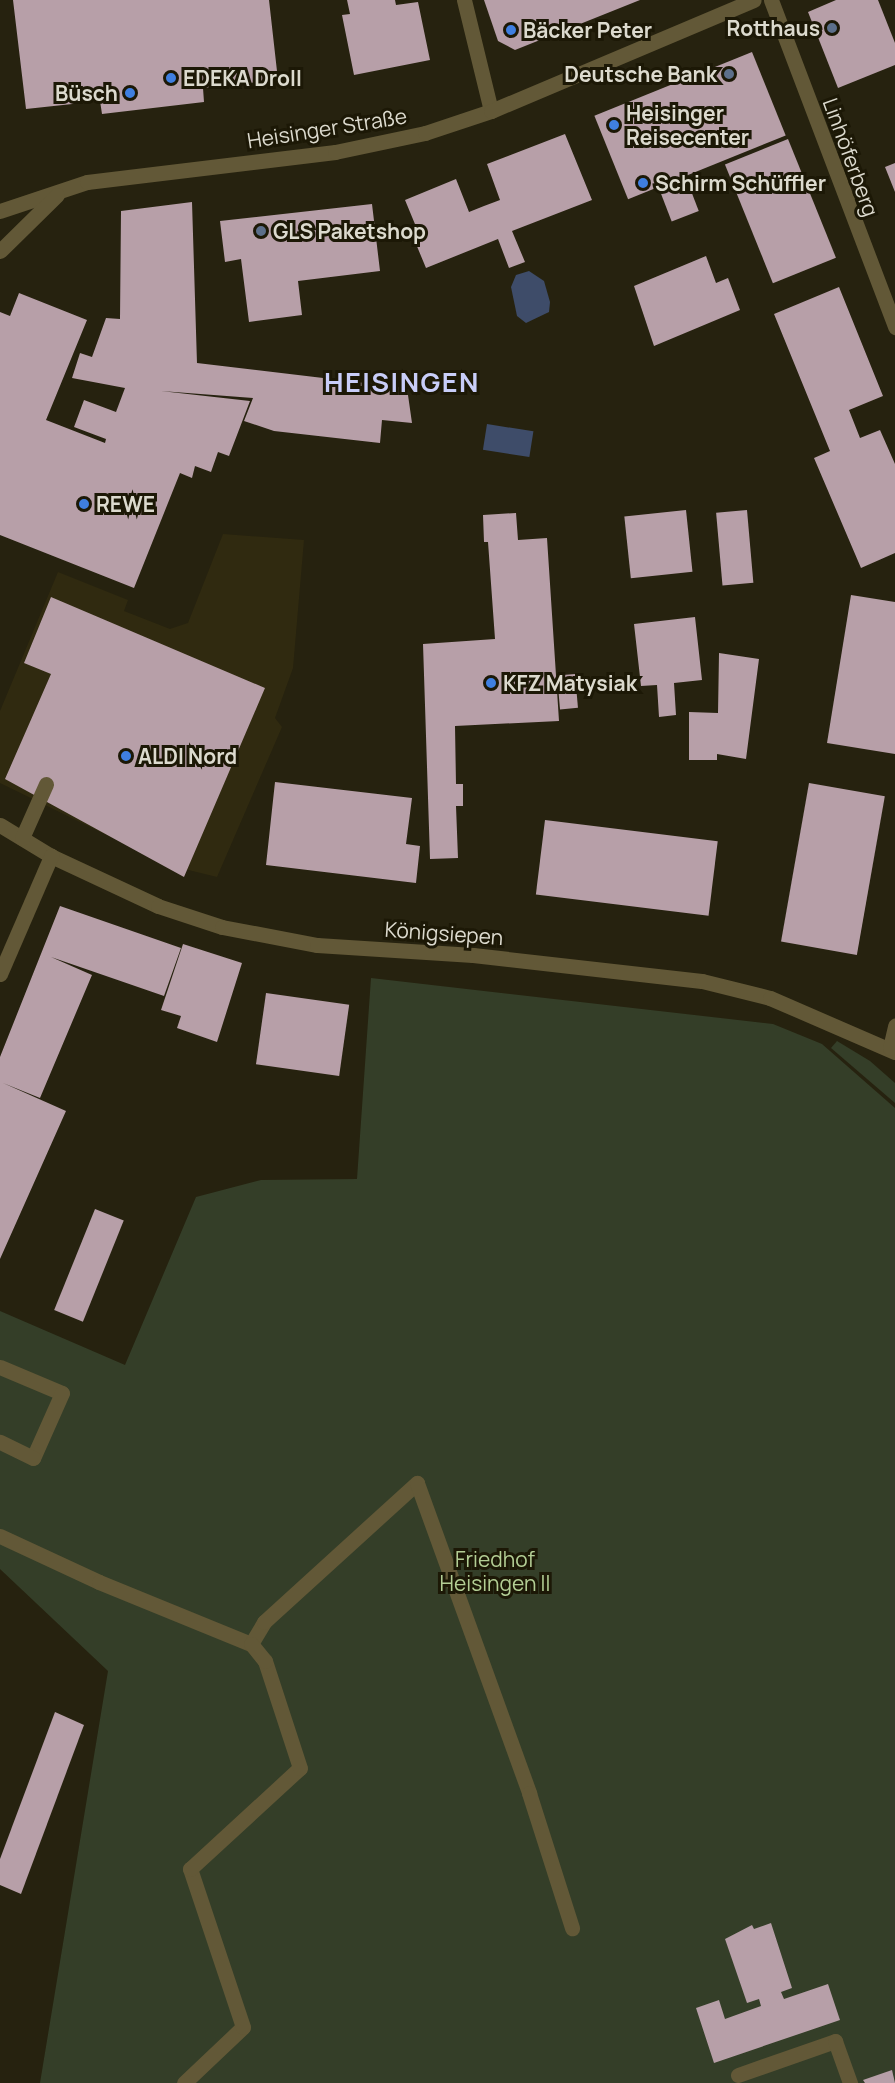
<!DOCTYPE html>
<meta charset="utf-8">
<style>
body{margin:0}
#map{position:relative;width:895px;height:2083px;overflow:hidden;background:#26220f;font-family:Manrope,sans-serif}
div>[style]{position:absolute}
.built>*{inset:0;background:#302a10}
.green>*{inset:0;background:#343e28}
.water>*{inset:0;background:#3e4c69;transform-origin:0 0}
.building>*{inset:0;background:#b79fa8;transform-origin:0 0}
.minor>*{height:15px;margin:-7.5px;padding:0 7.5px;transform-origin:7.5px;border-radius:7.5px;background:#625837}
.dots>*{width:16px;height:16px;translate:-50% -50%;box-sizing:border-box;border:3px solid #1c1806;border-radius:50%}
span{translate:-50% -50%;white-space:nowrap;text-align:center;line-height:1.15;-webkit-text-stroke:6px #1c1806;paint-order:stroke}
.poi-label{font-size:21px;color:#dcdace;font-weight:700}
.right{translate:-100% -50%;text-align:right}
.left{translate:0 -50%;text-align:left}
.street-label{font-size:21px;color:#dcdace}
.park-label{font-size:21px;color:#b3ce95}
.district-label{font-size:27px;color:#c8cdf8;font-weight:700;letter-spacing:1.5px}
</style>
<div id="map">
<div class="built">
<div style="clip-path:polygon(223px 534px,304px 540px,293px 668px,275px 718px,282px 727px,217px 877px,168px 865px,0 783px,0 711px,58px 572px,128px 600px,124px 611px,170px 629px,188px 623px)"></div>
</div>
<div class="green">
<div style="clip-path:polygon(371px 978px,773px 1024px,822px 1044px,895px 1108px,895px 2083px,40px 2083px,108px 1671px,0 1569px,0 1311px,125px 1365px,196px 1197px,261px 1180px,357px 1179px)"></div>
<div style="clip-path:polygon(837px 1041px,870px 1061px,895px 1083px,895px 1103px,831px 1048px)"></div>
</div>
<div class="water">
<div style="clip-path:polygon(529px 271px,544px 281px,550px 302px,549px 312px,526px 323px,517px 316px,511px 287px,516px 275px)"></div>
<div style="left:487px;top:424px;width:47px;height:26px;rotate:9deg"></div>
</div>
<div class="building">
<div style="clip-path:polygon(13px 0,269px 0,278px 80px,203px 88px,204px 102px,102px 114px,100px 101px,26px 109px)"></div>
<div style="clip-path:polygon(347px 0,395px 0,396px 5px,418px 2px,430px 60px,354px 75px,342px 15px,350px 14px)"></div>
<div style="clip-path:polygon(484px 0,640px 0,515px 50px,498px 41px)"></div>
<div style="clip-path:polygon(836px 0,878px 0,895px 43px,895px 65px,838px 88px,808px 12px)"></div>
<div style="left:752px;top:52px;width:90px;height:170px;rotate:68deg"></div>
<div style="clip-path:polygon(565px 134px,592px 200px,512px 231px,525px 262px,509px 268px,498px 239px,426px 268px,411px 232px,417px 229px,405px 200px,456px 179px,469px 212px,484px 206px,500px 200px,487px 164px)"></div>
<div style="left:788px;top:139px;width:128px;height:68px;rotate:68deg"></div>
<div style="clip-path:polygon(895px 163px,895px 192px,885px 167px)"></div>
<div style="left:688px;top:183px;width:30px;height:29px;rotate:69deg"></div>
<div style="clip-path:polygon(192px 202px,197px 363px,407px 388px,412px 423px,382px 420px,380px 443px,274px 431px,244px 421px,253px 398px,161px 391px,250px 401px,229px 456px,218px 452px,211px 472px,195px 466px,192px 478px,180px 473px,134px 588px,0 535px,0 312px,10px 316px,19px 293px,87px 320px,46px 420px,105px 443px,106px 439px,74px 427px,84px 400px,116px 412px,125px 388px,72px 378px,80px 353px,92px 357px,106px 318px,120px 319px,121px 211px)"></div>
<div style="clip-path:polygon(372px 204px,380px 271px,298px 281px,302px 315px,249px 322px,241px 259px,225px 262px,220px 221px)"></div>
<div style="clip-path:polygon(706px 256px,716px 283px,728px 278px,740px 310px,654px 346px,634px 286px)"></div>
<div style="clip-path:polygon(839px 287px,883px 396px,849px 410px,860px 438px,880px 430px,895px 464px,895px 553px,861px 568px,814px 458px,830px 451px,774px 314px)"></div>
<div style="left:686px;top:510px;width:62px;height:62px;rotate:84deg"></div>
<div style="left:747px;top:510px;width:73px;height:31px;rotate:85deg"></div>
<div style="clip-path:polygon(516px 513px,518px 540px,547px 538px,559px 721px,455px 726px,456px 784px,463px 784px,463px 806px,456px 806px,458px 858px,430px 859px,423px 644px,495px 639px,488px 542px,484px 542px,483px 515px)"></div>
<div style="clip-path:polygon(851px 595px,895px 602px,895px 754px,827px 743px)"></div>
<div style="clip-path:polygon(51px 597px,265px 688px,184px 877px,5px 779px,51px 674px,24px 663px)"></div>
<div style="clip-path:polygon(695px 617px,702px 680px,674px 683px,676px 715px,659px 717px,657px 685px,641px 686px,634px 624px)"></div>
<div style="clip-path:polygon(719px 653px,759px 659px,746px 759px,717px 754px,717px 760px,689px 760px,689px 712px,718px 713px)"></div>
<div style="left:575px;top:674px;width:34px;height:18px;rotate:85deg"></div>
<div style="clip-path:polygon(275px 782px,412px 798px,406px 844px,420px 846px,416px 883px,266px 865px)"></div>
<div style="left:809px;top:783px;width:77px;height:161px;rotate:10deg"></div>
<div style="left:545px;top:820px;width:174px;height:75px;rotate:7deg"></div>
<div style="clip-path:polygon(60px 906px,181px 948px,164px 996px,51px 957px,92px 975px,40px 1098px,3px 1083px,66px 1111px,0 1259px,0 1057px)"></div>
<div style="clip-path:polygon(183px 944px,242px 963px,217px 1042px,177px 1028px,181px 1016px,161px 1010px)"></div>
<div style="left:266px;top:993px;width:84px;height:72px;rotate:8deg"></div>
<div style="left:95px;top:1209px;width:31px;height:109px;rotate:22deg"></div>
<div style="clip-path:polygon(55px 1712px,84px 1725px,21px 1894px,0 1885px,0 1859px)"></div>
<div style="clip-path:polygon(771px 1923px,792px 1988px,781px 1992px,784px 1999px,828px 1984px,840px 2020px,714px 2063px,696px 2008px,719px 2000px,725px 2019px,761px 2006px,759px 1999px,747px 2003px,725px 1939px,752px 1925px,754px 1929px)"></div>
<div style="clip-path:polygon(892px 2070px,895px 2083px,865px 2083px,863px 2080px)"></div>
</div>
<div class="minor">
<div style="left:464px;top:0;width:114px;rotate:76.3deg"></div>
<div style="left:771px;top:0;width:350px;rotate:69.2deg"></div>
<div style="left:0;top:211px;width:92px;rotate:-18.4deg"></div>
<div style="left:87px;top:182px;width:250px;rotate:-6.9deg"></div>
<div style="left:335px;top:152px;width:92px;rotate:-11.9deg"></div>
<div style="left:425px;top:133px;width:70px;rotate:-18.4deg"></div>
<div style="left:491px;top:111px;width:285px;rotate:-22.9deg"></div>
<div style="left:0;top:251px;width:80px;rotate:-44.5deg"></div>
<div style="left:0;top:825px;width:60px;rotate:31.3deg"></div>
<div style="left:51px;top:856px;width:118px;rotate:25deg"></div>
<div style="left:158px;top:906px;width:67px;rotate:18.2deg"></div>
<div style="left:222px;top:927px;width:97px;rotate:10.7deg"></div>
<div style="left:317px;top:945px;width:156px;rotate:3.7deg"></div>
<div style="left:473px;top:955px;width:230px;rotate:6.5deg"></div>
<div style="left:702px;top:981px;width:70px;rotate:14deg"></div>
<div style="left:770px;top:998px;width:136px;rotate:23.4deg"></div>
<div style="left:22px;top:838px;width:59px;rotate:-66deg"></div>
<div style="left:0;top:974px;width:129px;rotate:-66.6deg"></div>
<div style="left:890px;top:1048px;width:23px;rotate:-77deg"></div>
<div style="left:0;top:1367px;width:67px;rotate:22.8deg"></div>
<div style="left:62px;top:1393px;width:71px;rotate:114deg"></div>
<div style="left:33px;top:1458px;width:37px;rotate:-154deg"></div>
<div style="left:0;top:1536px;width:109px;rotate:24.9deg"></div>
<div style="left:99px;top:1582px;width:164px;rotate:22.2deg"></div>
<div style="left:251px;top:1644px;width:26px;rotate:-59deg"></div>
<div style="left:264px;top:1622px;width:207px;rotate:-42.3deg"></div>
<div style="left:417px;top:1483px;width:330px;rotate:70.1deg"></div>
<div style="left:529px;top:1793px;width:142px;rotate:72.3deg"></div>
<div style="left:738px;top:2075px;width:103px;rotate:-19.3deg"></div>
<div style="left:835px;top:2041px;width:45px;rotate:70.3deg"></div>
<div style="left:184px;top:2083px;width:81px;rotate:-43.5deg"></div>
<div style="left:243px;top:2027px;width:167px;rotate:-108.5deg"></div>
<div style="left:190px;top:1869px;width:149px;rotate:-42.6deg"></div>
<div style="left:300px;top:1768px;width:113px;rotate:-108.1deg"></div>
<div style="left:265px;top:1661px;width:22px;rotate:-129deg"></div>
</div>
<div class="dots">
<div style="left:832px;top:28px;background:#5c6f8a"></div>
<div style="left:511px;top:30px;background:#3f7fe0"></div>
<div style="left:729px;top:74px;background:#5c6f8a"></div>
<div style="left:171px;top:78px;background:#3f7fe0"></div>
<div style="left:130px;top:93px;background:#3f7fe0"></div>
<div style="left:614px;top:125px;background:#3f7fe0"></div>
<div style="left:643px;top:183px;background:#3f7fe0"></div>
<div style="left:261px;top:231px;background:#5c6f8a"></div>
<div style="left:84px;top:504px;background:#3f7fe0"></div>
<div style="left:491px;top:683px;background:#3f7fe0"></div>
<div style="left:126px;top:756px;background:#3f7fe0"></div>
</div>
<div class="poi-label">
<span class="right" style="left:820px;top:28px">Rotthaus</span>
<span class="left" style="left:523px;top:30px">Bäcker Peter</span>
<span class="right" style="left:717px;top:74px">Deutsche Bank</span>
<span class="left" style="left:183px;top:78px">EDEKA Droll</span>
<span class="right" style="left:118px;top:93px">Büsch</span>
<span class="left" style="left:626px;top:125px">Heisinger<br>Reisecenter</span>
<span class="left" style="left:655px;top:183px">Schirm Schüffler</span>
<span class="left" style="left:273px;top:231px">GLS Paketshop</span>
<span class="left" style="left:96px;top:504px">REWE</span>
<span class="left" style="left:503px;top:683px">KFZ Matysiak</span>
<span class="left" style="left:138px;top:756px">ALDI Nord</span>
</div>
<div class="street-label">
<span style="left:327px;top:128px;rotate:-9deg">Heisinger Straße</span>
<span style="left:851px;top:157px;rotate:70deg">Linhöferberg</span>
<span style="left:444px;top:933px;rotate:4deg">Königsiepen</span>
</div>
<div class="park-label">
<span style="left:495px;top:1571px">Friedhof<br>Heisingen II</span>
</div>
<div class="district-label">
<span style="left:402px;top:382px">HEISINGEN</span>
</div>
</div>
